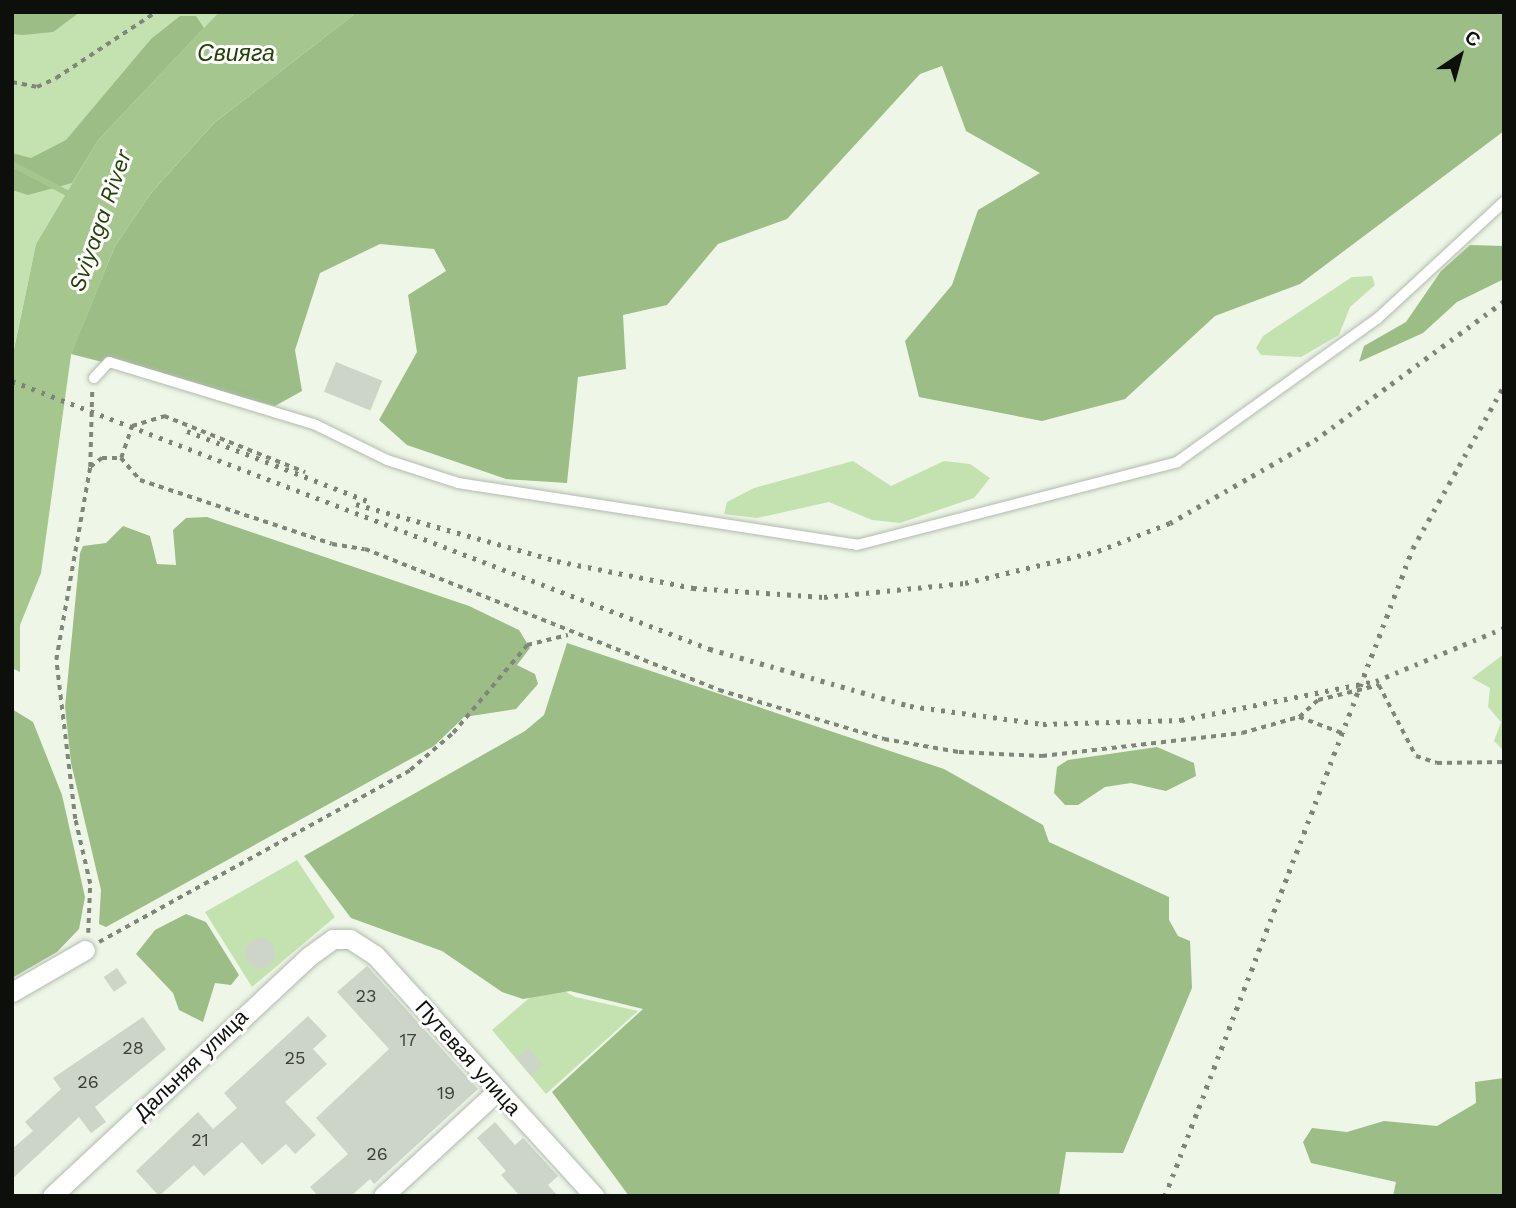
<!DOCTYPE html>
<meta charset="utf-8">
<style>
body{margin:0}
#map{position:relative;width:1516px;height:1208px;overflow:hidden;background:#edf6e7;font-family:"Work Sans",sans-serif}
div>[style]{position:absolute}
.green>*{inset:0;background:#c4e2b0}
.forest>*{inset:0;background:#9cbd85}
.water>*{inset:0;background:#a5c78e}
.stream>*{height:6px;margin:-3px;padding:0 3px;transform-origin:3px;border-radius:3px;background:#a5c78e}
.building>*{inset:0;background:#ccd5c7;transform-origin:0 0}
.round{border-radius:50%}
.path>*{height:3.5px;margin-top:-1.75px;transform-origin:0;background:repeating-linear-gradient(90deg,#80867c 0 5px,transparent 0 10px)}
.roads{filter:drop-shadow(0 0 2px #b2bbad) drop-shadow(0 0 2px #b2bbad)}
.service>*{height:10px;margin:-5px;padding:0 5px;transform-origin:5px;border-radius:5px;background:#fff}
.minor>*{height:19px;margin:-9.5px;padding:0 9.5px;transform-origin:9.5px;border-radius:9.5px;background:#fff}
.rail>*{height:5px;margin-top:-2.5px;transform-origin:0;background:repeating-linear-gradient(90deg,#7d8379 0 3.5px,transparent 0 10.5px)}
span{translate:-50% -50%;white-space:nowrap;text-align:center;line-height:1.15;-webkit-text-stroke:6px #fff;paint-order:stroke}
.number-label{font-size:18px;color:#3c4039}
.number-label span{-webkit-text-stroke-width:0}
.street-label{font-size:21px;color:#0c0f0a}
.water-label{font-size:23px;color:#234104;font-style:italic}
.frame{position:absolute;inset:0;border:14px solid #0c0f0a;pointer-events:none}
.north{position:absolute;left:1425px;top:21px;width:70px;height:70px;-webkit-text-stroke:5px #fff;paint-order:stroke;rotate:36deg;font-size:19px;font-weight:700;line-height:28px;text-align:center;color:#0c0f0a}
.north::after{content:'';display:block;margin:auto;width:24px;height:32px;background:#0c0f0a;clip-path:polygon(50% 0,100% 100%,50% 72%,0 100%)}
</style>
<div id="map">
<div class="green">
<div style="clip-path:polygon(12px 12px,219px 12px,98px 140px,36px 244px,13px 353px)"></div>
<div style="clip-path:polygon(1372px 276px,1375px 285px,1350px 307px,1339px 335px,1301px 357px,1261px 355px,1256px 348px,1263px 336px,1352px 277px)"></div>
<div style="clip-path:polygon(853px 461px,891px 486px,944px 461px,970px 464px,990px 478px,974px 498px,900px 523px,872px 520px,829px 502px,757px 518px,724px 514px,727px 502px,754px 488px)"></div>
<div style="clip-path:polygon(1504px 654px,1504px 751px,1494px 741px,1501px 722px,1488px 707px,1490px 688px,1472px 678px)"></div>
<div style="clip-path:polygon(297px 860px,335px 917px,252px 987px,205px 912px)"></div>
<div style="clip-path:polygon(548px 982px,575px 997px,638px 1011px,546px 1094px,492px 1030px)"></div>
</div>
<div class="forest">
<div style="clip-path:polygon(12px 12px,80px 12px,53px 32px,23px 35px,12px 34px)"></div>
<div style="clip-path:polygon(357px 12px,1504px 12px,1504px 131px,1300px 284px,1215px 316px,1125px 399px,1042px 421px,919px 397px,905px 341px,952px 285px,978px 210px,1040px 173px,966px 131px,942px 66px,920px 74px,787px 219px,718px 244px,667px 305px,623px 315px,626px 369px,578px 377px,567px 483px,506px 479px,407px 445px,379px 420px,417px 352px,408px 295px,446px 271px,434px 249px,380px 244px,320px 273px,295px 350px,302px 391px,275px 406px,71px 354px,115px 246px,151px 193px,214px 123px)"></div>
<div style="clip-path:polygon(180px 16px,196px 16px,204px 28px,98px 140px,72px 183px,28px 195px,12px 190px,12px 153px,31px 158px,66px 140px,151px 39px)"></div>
<div style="clip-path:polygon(1470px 245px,1504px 246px,1504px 279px,1457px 302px,1423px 333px,1359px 362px,1364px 346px,1406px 322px,1441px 271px)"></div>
<div style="clip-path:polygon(207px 517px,469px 606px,519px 630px,530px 648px,517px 665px,535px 674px,538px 684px,516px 709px,464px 717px,434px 746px,106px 927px,99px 924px,101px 890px,71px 763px,65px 707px,80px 553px,83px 546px,106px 543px,123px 526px,150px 536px,157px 564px,176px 565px,173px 530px,186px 518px)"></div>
<div style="clip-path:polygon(567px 643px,944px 769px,1043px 825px,1049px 842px,1169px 897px,1169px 920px,1178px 936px,1190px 941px,1192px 988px,1123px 1153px,1066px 1152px,1059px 1196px,629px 1196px,552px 1092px,643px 1009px,570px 991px,523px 999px,502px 992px,442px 951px,351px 918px,304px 856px,525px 731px,544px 715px)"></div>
<div style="clip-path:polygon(12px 709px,33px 722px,62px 795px,85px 897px,79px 929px,57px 952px,12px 978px)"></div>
<div style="clip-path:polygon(1157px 747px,1194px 763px,1196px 776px,1166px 791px,1131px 783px,1105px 787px,1078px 805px,1065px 805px,1054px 793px,1057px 767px,1068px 760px)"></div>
<div style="clip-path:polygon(186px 914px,206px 922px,239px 975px,231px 985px,215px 983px,203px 1022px,179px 1010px,173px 993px,136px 954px,155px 930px)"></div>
<div style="clip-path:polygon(1504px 1078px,1504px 1196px,1393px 1196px,1396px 1182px,1311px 1163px,1303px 1142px,1312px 1128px,1347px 1132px,1384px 1121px,1437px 1126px,1476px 1103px,1475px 1082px)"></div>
</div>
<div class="water">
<div style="clip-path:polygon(219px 12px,357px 12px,214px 123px,151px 193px,115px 246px,71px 355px,41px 573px,20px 625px,20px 672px,12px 668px,12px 359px,36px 244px,98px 140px)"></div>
</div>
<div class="stream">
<div style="left:12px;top:164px;width:62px;rotate:27.8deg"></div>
</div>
<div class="building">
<div style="left:336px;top:362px;width:50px;height:32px;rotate:22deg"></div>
<div class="round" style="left:245px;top:938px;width:30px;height:30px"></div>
<div style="clip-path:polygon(367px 966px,478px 1089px,374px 1184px,370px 1179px,351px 1196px,318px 1196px,310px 1187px,348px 1154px,316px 1118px,389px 1049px,337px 992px)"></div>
<div style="left:117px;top:968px;width:18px;height:16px;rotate:56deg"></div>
<div style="clip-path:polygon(308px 1016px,327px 1036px,313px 1049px,327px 1064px,285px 1102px,316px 1135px,295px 1154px,286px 1144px,262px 1165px,242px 1142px,204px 1176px,194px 1165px,159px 1196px,136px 1171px,198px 1112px,213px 1129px,237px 1108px,224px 1093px)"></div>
<div style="clip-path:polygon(143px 1017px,166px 1049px,95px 1107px,106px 1122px,91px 1133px,79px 1117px,12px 1179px,12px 1149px,33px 1131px,25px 1122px,61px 1089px,53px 1078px)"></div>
<div style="left:529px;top:1048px;width:22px;height:16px;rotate:51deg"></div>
<div style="clip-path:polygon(495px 1122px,515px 1145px,523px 1138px,558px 1176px,548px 1185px,558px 1196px,520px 1196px,501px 1175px,506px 1171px,477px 1138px)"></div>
</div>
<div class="path">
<div style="left:12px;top:82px;width:25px;rotate:11deg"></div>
<div style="left:37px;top:87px;width:21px;rotate:-25deg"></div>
<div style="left:56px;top:78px;width:120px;rotate:-33.4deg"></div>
<div style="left:121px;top:458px;width:29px;rotate:49deg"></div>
<div style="left:140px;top:480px;width:202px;rotate:18.4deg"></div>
<div style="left:332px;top:544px;width:33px;rotate:9deg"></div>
<div style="left:365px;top:549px;width:381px;rotate:21.7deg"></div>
<div style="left:719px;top:690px;width:172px;rotate:16.5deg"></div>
<div style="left:884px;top:739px;width:76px;rotate:9.8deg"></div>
<div style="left:959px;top:752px;width:83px;rotate:2.8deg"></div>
<div style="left:1042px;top:756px;width:201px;rotate:-6.6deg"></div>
<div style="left:1242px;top:733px;width:59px;rotate:-15.7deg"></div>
<div style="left:1299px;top:717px;width:25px;rotate:-42deg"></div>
<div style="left:1318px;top:700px;width:63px;rotate:-13.8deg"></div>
<div style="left:1379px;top:685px;width:80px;rotate:62.5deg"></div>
<div style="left:1416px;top:756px;width:22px;rotate:18deg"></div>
<div style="left:1437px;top:763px;width:67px;rotate:-0.9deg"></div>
<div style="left:90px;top:467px;width:15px;rotate:-37deg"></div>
<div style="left:102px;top:458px;width:19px"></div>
<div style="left:121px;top:458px;width:34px;rotate:-71deg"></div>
<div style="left:132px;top:426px;width:34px;rotate:-17deg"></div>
<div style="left:164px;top:416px;width:152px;rotate:21.7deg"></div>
<div style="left:1299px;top:717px;width:46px;rotate:20.4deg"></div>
<div style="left:88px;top:933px;width:49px;rotate:-87.7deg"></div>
<div style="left:90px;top:884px;width:67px;rotate:-103deg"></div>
<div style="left:75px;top:819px;width:160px;rotate:-96.8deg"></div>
<div style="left:56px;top:660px;width:196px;rotate:-80deg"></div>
<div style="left:90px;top:467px;width:76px;rotate:-88.5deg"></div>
<div style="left:99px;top:942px;width:355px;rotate:-28.9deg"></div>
<div style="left:410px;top:770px;width:57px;rotate:-40.7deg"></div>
<div style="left:453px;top:733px;width:115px;rotate:-49.9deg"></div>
<div style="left:527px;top:645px;width:42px;rotate:-13.7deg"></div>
</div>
<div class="roads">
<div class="service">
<div style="left:94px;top:378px;width:22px;rotate:-47deg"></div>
<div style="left:109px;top:362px;width:216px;rotate:16.9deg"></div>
<div style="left:316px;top:425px;width:79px;rotate:26.2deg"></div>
<div style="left:387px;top:460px;width:75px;rotate:17.9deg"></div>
<div style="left:458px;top:483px;width:404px;rotate:8.8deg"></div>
<div style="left:857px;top:545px;width:331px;rotate:-14.5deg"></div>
<div style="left:1177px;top:462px;width:246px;rotate:-35.6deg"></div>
<div style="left:1377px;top:319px;width:173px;rotate:-42.7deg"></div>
</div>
<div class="minor">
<div style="left:12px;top:992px;width:84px;rotate:-29.9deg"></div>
<div style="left:52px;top:1196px;width:350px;rotate:-43deg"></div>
<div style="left:308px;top:957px;width:31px;rotate:-36deg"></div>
<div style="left:333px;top:939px;width:17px"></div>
<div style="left:350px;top:939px;width:30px;rotate:33deg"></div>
<div style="left:375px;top:955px;width:326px;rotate:47.7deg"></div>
<div style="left:383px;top:1196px;width:154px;rotate:-42.6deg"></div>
</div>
</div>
<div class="rail">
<div style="left:12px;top:381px;width:748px;rotate:21deg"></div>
<div style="left:710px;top:649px;width:208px;rotate:15.9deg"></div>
<div style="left:910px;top:706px;width:134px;rotate:7.7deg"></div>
<div style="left:1043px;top:724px;width:138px;rotate:-1.7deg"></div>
<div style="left:1181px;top:720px;width:199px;rotate:-11.3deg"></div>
<div style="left:1376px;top:681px;width:139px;rotate:-22.5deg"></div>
<div style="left:187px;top:431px;width:196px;rotate:21.2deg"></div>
<div style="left:356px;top:504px;width:209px;rotate:15.8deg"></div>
<div style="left:557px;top:561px;width:139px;rotate:11.2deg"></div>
<div style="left:693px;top:588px;width:131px;rotate:3.9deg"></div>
<div style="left:824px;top:597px;width:142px;rotate:-5.7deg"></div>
<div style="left:965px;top:583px;width:137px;rotate:-13.5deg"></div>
<div style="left:1098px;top:551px;width:77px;rotate:-21.3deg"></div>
<div style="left:1170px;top:523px;width:167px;rotate:-29.8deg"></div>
<div style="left:1315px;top:440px;width:235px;rotate:-36.3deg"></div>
<div style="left:1165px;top:1196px;width:694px;rotate:-69.06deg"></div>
<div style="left:1413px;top:548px;width:186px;rotate:-60.7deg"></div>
</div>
<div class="number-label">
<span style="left:366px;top:996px">23</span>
<span style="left:408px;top:1040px">17</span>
<span style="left:133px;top:1048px">28</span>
<span style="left:295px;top:1058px">25</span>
<span style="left:88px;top:1082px">26</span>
<span style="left:446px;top:1093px">19</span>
<span style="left:200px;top:1140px">21</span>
<span style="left:377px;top:1154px">26</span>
</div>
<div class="street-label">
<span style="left:468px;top:1058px;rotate:48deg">Путевая улица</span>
<span style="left:191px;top:1065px;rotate:-44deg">Дальняя улица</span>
</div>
<div class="water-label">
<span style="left:236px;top:54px">Свияга</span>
<span style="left:101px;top:221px;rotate:-71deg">Sviyaga River</span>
</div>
<div class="frame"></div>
<div class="north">С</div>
</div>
